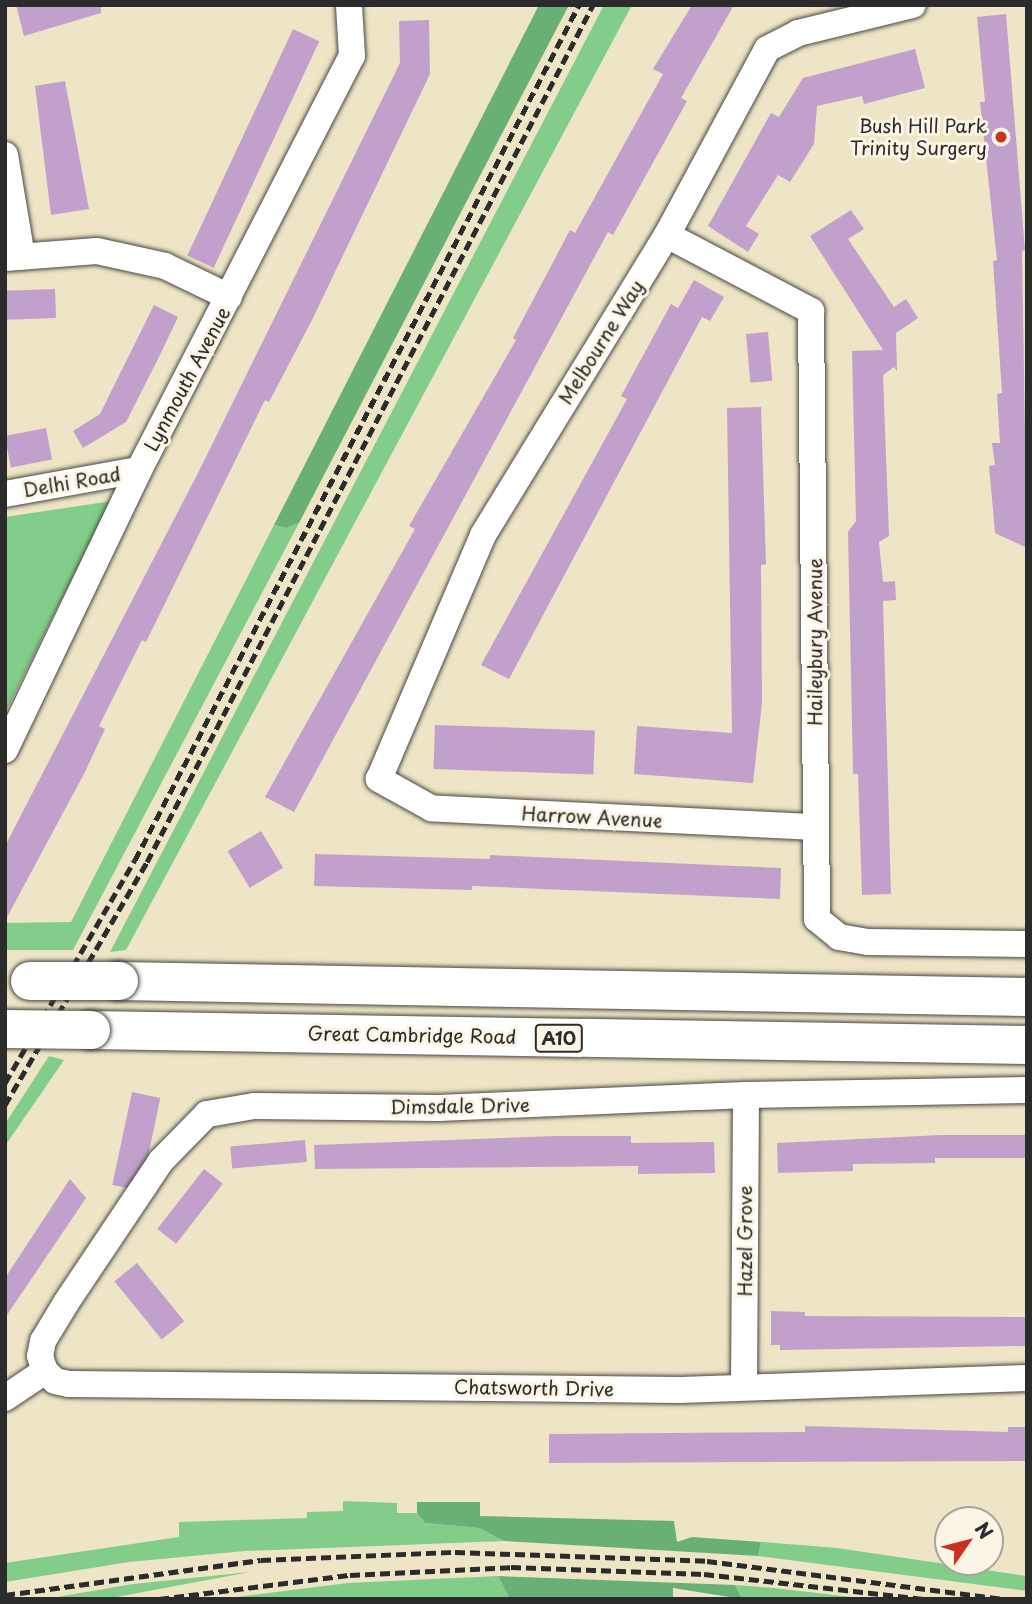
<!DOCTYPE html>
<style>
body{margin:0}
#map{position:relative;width:1032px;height:1604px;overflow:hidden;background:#eee5c6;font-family:"Playpen Sans",sans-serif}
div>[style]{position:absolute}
.green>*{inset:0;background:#82cd8a}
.forest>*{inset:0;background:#69b076}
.building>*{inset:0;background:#c1a1cb;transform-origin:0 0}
.roads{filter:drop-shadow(0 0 2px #484742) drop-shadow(0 0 2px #484742)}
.minor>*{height:26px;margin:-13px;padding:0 13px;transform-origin:13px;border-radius:13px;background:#fff}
.trunk>*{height:38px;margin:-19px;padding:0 19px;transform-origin:19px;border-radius:19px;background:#fff}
.rail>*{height:5px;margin-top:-2.5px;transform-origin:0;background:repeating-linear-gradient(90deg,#2b2b2b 0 10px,transparent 0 15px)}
.bridges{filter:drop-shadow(0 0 2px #484742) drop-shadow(0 0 2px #484742)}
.trunk-bridge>*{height:38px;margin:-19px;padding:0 19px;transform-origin:19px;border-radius:19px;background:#fff}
.dots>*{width:19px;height:19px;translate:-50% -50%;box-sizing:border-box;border:4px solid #fcf5e5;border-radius:50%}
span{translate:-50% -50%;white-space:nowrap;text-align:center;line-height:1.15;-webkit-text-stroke:6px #fcf5e5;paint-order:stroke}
.shield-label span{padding:2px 5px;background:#fcf5e5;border:2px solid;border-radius:5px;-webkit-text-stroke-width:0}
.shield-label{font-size:18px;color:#2b2b2b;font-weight:700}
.poi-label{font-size:19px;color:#2b2b2b}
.right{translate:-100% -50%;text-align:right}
.street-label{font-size:19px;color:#2b2b2b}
.frame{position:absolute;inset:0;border:7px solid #2b2b2b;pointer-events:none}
.north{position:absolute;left:934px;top:1506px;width:70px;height:70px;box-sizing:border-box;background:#fcf5e5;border:2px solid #a8a49b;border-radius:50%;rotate:55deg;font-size:19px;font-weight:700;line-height:28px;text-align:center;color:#2b2b2b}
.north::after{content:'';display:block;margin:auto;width:24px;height:32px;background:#c8321e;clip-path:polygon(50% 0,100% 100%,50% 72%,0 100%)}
</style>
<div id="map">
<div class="green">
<div style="clip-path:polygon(604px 5px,632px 5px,126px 950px,110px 952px)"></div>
<div style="clip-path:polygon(112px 501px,57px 608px,5px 713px,5px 517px)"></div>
<div style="clip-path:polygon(299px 523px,73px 950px,5px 950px,5px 923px,71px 922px,274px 525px,286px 528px)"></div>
<div style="clip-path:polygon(49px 1056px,64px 1060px,5px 1146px,5px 1124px)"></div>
<div style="clip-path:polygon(343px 1501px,397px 1503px,397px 1513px,417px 1513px,425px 1523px,479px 1528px,504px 1541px,245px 1551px,129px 1562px,5px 1582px,5px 1563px,179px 1537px,179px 1522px,307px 1518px,307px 1512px,343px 1511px)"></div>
<div style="clip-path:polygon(761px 1542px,837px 1548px,1027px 1576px,1027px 1591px,758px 1556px)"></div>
<div style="clip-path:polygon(250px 1572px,106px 1599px,45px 1599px,133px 1584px)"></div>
<div style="clip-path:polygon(498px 1576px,510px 1599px,221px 1599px,348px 1583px)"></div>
<div style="clip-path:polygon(735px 1585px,774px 1588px,869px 1599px,742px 1599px)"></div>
</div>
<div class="forest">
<div style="clip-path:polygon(539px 5px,569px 5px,299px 523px,286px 528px,274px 525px)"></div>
<div style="clip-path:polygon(417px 1502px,480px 1502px,480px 1516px,674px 1521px,677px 1542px,692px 1537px,761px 1542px,758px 1556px,504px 1541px,479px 1528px,425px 1523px,417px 1513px)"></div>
<div style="clip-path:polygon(498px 1576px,735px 1585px,742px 1599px,673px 1588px,673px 1599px,510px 1599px)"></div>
</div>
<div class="building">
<div style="clip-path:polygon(16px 5px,101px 5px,101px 13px,24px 36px)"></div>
<div style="clip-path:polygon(692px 5px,734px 5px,681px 98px,687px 101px,613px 235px,608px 232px,294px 812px,265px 797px,415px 529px,409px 526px,516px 340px,513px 338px,570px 230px,575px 233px,663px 74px,653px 69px)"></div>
<div style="clip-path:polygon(1006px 14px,1025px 250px,1022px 251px,1027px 548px,995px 533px,989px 466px,995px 465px,992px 443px,1000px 443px,997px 394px,1002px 393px,993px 261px,997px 260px,980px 102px,985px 102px,977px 17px)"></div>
<div style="clip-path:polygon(429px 20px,430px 74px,311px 322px,269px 402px,265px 400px,146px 642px,142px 640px,99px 726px,105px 729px,85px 772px,5px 921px,5px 846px,199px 471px,400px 63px,399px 21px)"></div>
<div style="left:293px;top:29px;width:29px;height:250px;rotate:25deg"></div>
<div style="clip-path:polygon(915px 49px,925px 88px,864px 104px,862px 96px,817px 106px,814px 144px,790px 182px,778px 175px,746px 226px,759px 234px,748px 252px,708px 226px,771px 113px,779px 117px,803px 78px)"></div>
<div style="clip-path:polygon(65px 81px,89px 209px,51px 215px,35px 86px)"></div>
<div style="clip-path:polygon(851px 210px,864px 229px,848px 239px,894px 307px,906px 299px,918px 318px,896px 333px,897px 371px,894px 367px,883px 375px,889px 536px,879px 542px,883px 582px,895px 581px,896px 600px,883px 601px,891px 894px,862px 895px,858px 774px,853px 774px,848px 532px,856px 521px,852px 351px,883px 350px,810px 236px)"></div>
<div style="clip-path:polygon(694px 280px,724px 297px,710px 321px,702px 317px,509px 679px,481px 665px,627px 399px,621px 396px,671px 304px,678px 308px)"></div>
<div style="left:55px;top:289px;width:29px;height:50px;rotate:88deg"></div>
<div style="clip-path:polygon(154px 305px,178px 317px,159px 357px,126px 422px,83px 448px,73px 431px,100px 414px)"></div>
<div style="left:768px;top:332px;width:49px;height:22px;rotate:85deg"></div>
<div style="clip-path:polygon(761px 407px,766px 564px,761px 565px,762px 703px,753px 783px,634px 774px,637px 726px,732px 733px,727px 408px)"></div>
<div style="left:46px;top:428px;width:32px;height:42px;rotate:79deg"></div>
<div style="left:435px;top:725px;width:160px;height:44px;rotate:2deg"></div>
<div style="left:261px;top:831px;width:43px;height:39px;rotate:59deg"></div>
<div style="clip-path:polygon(315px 854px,490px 859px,490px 855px,781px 868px,780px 899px,472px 886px,472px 890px,314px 886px)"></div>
<div style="left:132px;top:1092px;width:29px;height:95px;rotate:12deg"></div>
<div style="clip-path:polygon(941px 1135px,1027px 1135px,1027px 1158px,935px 1158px,935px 1163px,853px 1164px,853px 1171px,778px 1173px,777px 1143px)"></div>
<div style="clip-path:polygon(555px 1136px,631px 1136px,631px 1143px,714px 1142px,715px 1173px,638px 1174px,638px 1166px,315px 1169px,314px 1145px)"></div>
<div style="left:305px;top:1140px;width:22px;height:75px;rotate:85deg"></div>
<div style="left:204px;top:1169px;width:24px;height:76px;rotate:38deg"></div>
<div style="clip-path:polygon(70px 1179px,86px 1198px,5px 1318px,5px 1278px)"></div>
<div style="left:137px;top:1263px;width:75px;height:29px;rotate:51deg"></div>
<div style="clip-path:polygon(771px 1311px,805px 1312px,805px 1316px,1025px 1317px,1025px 1346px,780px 1350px,780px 1345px,771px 1345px)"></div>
<div style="clip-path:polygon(805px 1426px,1008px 1432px,1008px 1427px,1027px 1427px,1027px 1461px,549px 1463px,549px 1434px,805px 1432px)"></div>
</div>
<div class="roads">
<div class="minor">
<div style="left:5px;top:155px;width:103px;rotate:80.5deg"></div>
<div style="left:667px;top:235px;width:163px;rotate:27.8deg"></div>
<div style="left:811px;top:311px;width:608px;rotate:89.43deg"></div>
<div style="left:817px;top:919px;width:28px;rotate:39deg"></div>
<div style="left:839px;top:937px;width:29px;rotate:10deg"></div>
<div style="left:868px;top:942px;width:159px;rotate:0.7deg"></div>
<div style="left:5px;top:258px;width:92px;rotate:-4.4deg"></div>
<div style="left:97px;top:251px;width:70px;rotate:12.4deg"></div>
<div style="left:165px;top:266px;width:71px;rotate:25.8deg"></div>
<div style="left:5px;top:494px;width:136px;rotate:-10.2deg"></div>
<div style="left:5px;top:750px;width:310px;rotate:-64.4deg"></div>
<div style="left:139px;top:470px;width:466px;rotate:-62.8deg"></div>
<div style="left:352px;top:56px;width:51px;rotate:-93.4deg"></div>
<div style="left:813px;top:827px;width:382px;rotate:-177.2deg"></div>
<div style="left:431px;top:808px;width:60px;rotate:-150.9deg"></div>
<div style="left:379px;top:779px;width:265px;rotate:-66.9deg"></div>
<div style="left:483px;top:535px;width:352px;rotate:-58.5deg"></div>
<div style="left:667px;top:235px;width:211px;rotate:-61.7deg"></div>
<div style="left:767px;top:49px;width:35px;rotate:-27deg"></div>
<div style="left:798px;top:33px;width:118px;rotate:-13.7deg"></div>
<div style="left:1027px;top:1090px;width:281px;rotate:179deg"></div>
<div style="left:746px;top:1095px;width:308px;rotate:177.6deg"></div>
<div style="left:438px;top:1108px;width:184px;rotate:-179.4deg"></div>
<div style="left:254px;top:1106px;width:48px;rotate:170.3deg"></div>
<div style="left:207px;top:1114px;width:66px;rotate:134.4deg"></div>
<div style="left:161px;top:1161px;width:171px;rotate:123.8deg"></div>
<div style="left:66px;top:1303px;width:44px;rotate:121.2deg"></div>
<div style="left:43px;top:1341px;width:15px;rotate:101deg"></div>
<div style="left:40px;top:1356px;width:16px;rotate:72deg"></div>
<div style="left:45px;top:1371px;width:14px;rotate:45deg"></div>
<div style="left:55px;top:1381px;width:14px;rotate:12deg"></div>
<div style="left:69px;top:1384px;width:611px;rotate:0.56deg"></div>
<div style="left:680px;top:1390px;width:347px;rotate:-2deg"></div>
<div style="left:744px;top:1387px;width:292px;rotate:-89.6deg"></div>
<div style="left:5px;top:1398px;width:48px;rotate:-34deg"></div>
</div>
<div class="trunk">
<div style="left:119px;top:981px;width:908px;rotate:1.01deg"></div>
<div style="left:91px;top:1030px;width:936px;rotate:0.92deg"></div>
</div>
</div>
<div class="rail">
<div style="left:5px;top:1083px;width:258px;rotate:-59.8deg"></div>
<div style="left:135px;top:860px;width:963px;rotate:-62.56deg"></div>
<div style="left:5px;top:1105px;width:281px;rotate:-59.7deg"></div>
<div style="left:147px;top:862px;width:966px;rotate:-62.51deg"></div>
<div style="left:5px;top:1595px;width:258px;rotate:-7.8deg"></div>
<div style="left:261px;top:1560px;width:194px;rotate:-2.4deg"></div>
<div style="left:455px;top:1552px;width:252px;rotate:2deg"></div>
<div style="left:707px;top:1561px;width:297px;rotate:7.3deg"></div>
<div style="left:159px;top:1599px;width:193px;rotate:-7.2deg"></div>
<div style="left:350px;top:1575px;width:161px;rotate:-2.8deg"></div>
<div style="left:511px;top:1567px;width:193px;rotate:2.1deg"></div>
<div style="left:704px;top:1574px;width:221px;rotate:6.5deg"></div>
</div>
<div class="bridges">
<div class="trunk-bridge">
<div style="left:30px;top:981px;width:89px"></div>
<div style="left:5px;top:1029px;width:86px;rotate:0.7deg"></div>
</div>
</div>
<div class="dots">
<div style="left:1001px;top:137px;background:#c8321e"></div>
</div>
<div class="shield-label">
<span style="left:559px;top:1038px">A10</span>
</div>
<div class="poi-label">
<span class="right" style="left:987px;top:137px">Bush Hill Park<br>Trinity Surgery</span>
</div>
<div class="street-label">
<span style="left:601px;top:342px;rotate:-58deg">Melbourne Way</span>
<span style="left:187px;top:379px;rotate:-62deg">Lynmouth Avenue</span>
<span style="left:72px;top:482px;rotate:-10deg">Delhi Road</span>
<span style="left:815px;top:642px;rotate:-90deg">Haileybury Avenue</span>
<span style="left:592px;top:817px;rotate:3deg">Harrow Avenue</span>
<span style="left:412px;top:1035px;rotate:1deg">Great Cambridge Road</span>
<span style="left:460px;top:1106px;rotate:-1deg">Dimsdale Drive</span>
<span style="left:745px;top:1241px;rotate:-90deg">Hazel Grove</span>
<span style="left:534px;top:1388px;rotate:1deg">Chatsworth Drive</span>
</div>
<div class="frame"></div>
<div class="north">N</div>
</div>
